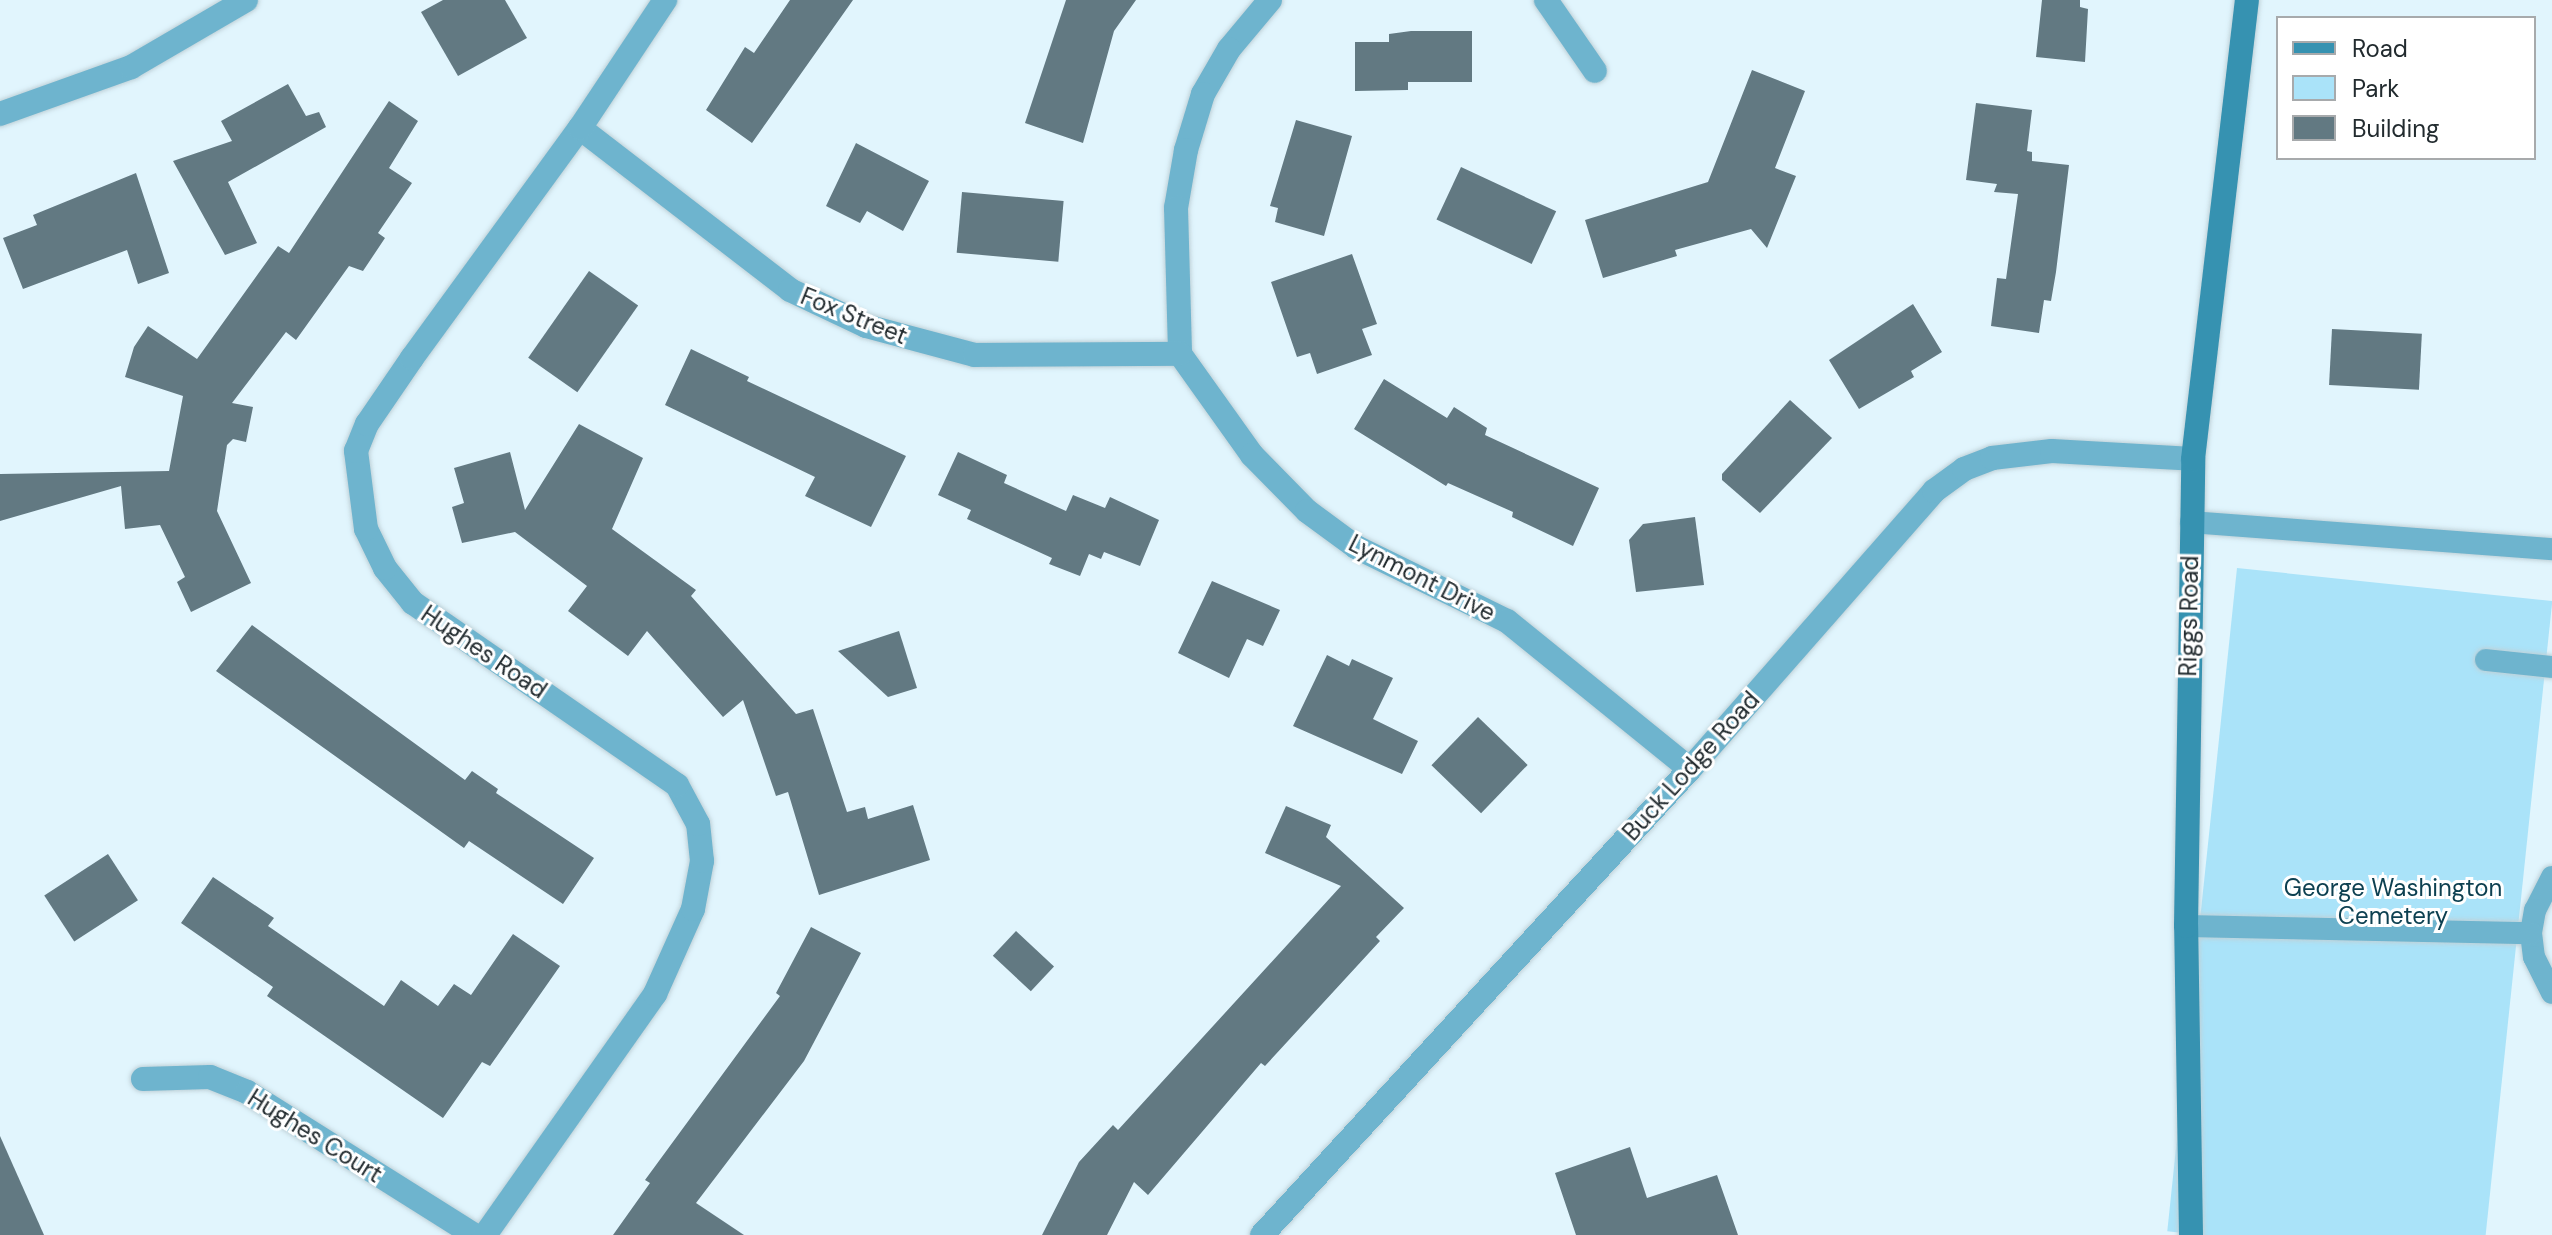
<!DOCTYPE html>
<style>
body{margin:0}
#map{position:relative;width:2552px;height:1235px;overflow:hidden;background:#e1f5fd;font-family:"DM Sans",sans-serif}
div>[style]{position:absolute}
.green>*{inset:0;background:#aae3f9;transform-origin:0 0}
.building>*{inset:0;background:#627982;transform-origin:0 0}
.roads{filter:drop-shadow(0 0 2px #bfd1d8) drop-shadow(0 0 2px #bfd1d8)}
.lane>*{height:22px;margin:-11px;padding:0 11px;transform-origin:11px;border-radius:11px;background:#6eb4ce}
.street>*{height:24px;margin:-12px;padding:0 12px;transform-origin:12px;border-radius:12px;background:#6eb4ce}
.secondary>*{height:24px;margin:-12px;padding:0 12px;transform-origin:12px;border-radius:12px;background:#3692b1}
span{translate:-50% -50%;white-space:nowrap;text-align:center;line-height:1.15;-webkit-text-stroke:6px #fff;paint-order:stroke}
.street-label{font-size:24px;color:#222b2f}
.park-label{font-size:24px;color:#0d4051}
.legend{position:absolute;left:2276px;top:16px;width:260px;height:144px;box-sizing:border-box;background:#fff;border:2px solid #a7aaac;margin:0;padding:10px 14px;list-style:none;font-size:24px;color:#222b2f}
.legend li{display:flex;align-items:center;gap:16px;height:40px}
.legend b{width:40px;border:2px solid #a7aaac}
</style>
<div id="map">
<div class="green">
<div style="left:2237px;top:568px;width:317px;height:667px;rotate:6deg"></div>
</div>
<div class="building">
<div style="clip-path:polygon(443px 0,505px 0,527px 38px,458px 76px,421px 12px)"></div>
<div style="clip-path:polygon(790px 0,853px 0,752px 143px,706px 110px,745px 47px,754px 53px)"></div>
<div style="clip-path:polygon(1066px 0,1136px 0,1114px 31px,1083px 143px,1025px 123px)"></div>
<div style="clip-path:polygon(2042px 0,2080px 0,2080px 7px,2088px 9px,2085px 62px,2036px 57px)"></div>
<div style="clip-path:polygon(1411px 31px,1472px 31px,1472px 82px,1408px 82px,1408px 90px,1355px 91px,1355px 42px,1389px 42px,1389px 34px)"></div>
<div style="clip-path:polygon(1752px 70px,1805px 91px,1775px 168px,1796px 176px,1767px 248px,1751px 229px,1675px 250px,1677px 256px,1603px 278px,1585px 220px,1708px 182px)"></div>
<div style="clip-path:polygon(288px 84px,306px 116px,319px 112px,326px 127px,228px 182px,257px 243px,225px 255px,173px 161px,232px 141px,221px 121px)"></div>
<div style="clip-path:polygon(389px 101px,418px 121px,389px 168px,412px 183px,378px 233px,385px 238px,363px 271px,349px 266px,296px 340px,286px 332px,232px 403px,253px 407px,246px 442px,233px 439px,227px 445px,217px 511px,251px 583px,191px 612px,177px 582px,185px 577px,160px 525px,125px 529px,121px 486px,0 521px,0 474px,169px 471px,183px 396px,125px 377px,134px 347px,148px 326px,197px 359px,278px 246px,289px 253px)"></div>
<div style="clip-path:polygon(1976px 103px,2032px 110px,2027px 151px,2032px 152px,2032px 161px,2069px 165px,2056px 272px,2051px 301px,2044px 300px,2039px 333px,1991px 326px,1997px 278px,2006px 279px,2018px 194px,1994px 192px,1997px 184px,1966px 180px)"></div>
<div style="clip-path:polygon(1296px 120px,1352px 136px,1324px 236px,1275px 222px,1278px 208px,1270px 206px)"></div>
<div style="clip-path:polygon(856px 143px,929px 181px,903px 231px,867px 211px,860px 223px,826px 206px)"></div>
<div style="left:1461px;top:167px;width:105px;height:58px;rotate:25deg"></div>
<div style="clip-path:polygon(136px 173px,169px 273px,138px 284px,127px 250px,23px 289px,3px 238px,37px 225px,33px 215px)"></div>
<div style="left:962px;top:192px;width:102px;height:61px;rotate:5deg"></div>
<div style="clip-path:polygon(1352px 254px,1377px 324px,1362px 329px,1372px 355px,1317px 374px,1310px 353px,1297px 357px,1271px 282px)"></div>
<div style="left:589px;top:271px;width:60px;height:106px;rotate:35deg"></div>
<div style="clip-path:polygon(1913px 304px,1942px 352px,1911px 371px,1914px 377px,1859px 409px,1829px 360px)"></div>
<div style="left:2332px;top:329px;width:90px;height:56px;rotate:3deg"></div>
<div style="clip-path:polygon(691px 349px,749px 377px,747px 381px,906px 456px,871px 527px,805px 496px,815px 477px,665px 405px)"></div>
<div style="clip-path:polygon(1384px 379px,1447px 418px,1454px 407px,1487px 428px,1485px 435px,1599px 488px,1573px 546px,1512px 517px,1513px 512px,1448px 483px,1446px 486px,1354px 429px)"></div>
<div style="clip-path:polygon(1790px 400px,1832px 438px,1760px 513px,1722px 480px,1722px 474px)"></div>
<div style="clip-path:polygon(579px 424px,643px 458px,612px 529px,696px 590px,691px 596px,796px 714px,813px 709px,847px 812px,865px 807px,868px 819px,913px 805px,930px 860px,819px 895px,788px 792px,776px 796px,743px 700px,723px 717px,647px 631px,628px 656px,568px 611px,587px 586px,515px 532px,462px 543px,452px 507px,464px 503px,454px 468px,510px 452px,525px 510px)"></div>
<div style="clip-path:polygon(958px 452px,1007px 475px,1004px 483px,1066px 511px,1073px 495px,1105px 508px,1110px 497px,1159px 520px,1140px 566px,1104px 552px,1101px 559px,1089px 554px,1080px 576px,1049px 564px,1052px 558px,967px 519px,971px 510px,938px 495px)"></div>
<div style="clip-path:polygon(1695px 517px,1704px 585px,1636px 592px,1629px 540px,1643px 524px)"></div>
<div style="clip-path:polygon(1212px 581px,1280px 610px,1263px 646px,1247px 639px,1229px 678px,1178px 653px)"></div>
<div style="clip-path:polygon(252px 625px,465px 780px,472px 771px,498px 789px,496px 793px,594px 858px,563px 904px,469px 841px,464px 848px,216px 671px)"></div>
<div style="clip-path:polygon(899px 631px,917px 688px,888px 697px,838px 651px)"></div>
<div style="clip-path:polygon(1327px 655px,1349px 666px,1352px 659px,1393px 678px,1373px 719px,1418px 741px,1402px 774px,1293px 726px)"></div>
<div style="left:1478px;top:717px;width:69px;height:67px;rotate:44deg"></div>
<div style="clip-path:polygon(1286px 806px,1331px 825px,1326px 837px,1404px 908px,1376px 937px,1380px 941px,1265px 1066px,1261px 1063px,1148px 1195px,1134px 1182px,1107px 1235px,1042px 1235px,1079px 1162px,1113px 1125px,1118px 1130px,1341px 886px,1265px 853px)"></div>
<div style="left:108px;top:854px;width:55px;height:76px;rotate:57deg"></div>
<div style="clip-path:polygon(213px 877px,274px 918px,268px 926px,384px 1006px,401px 980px,438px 1006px,454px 984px,471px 995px,513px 934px,560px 966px,490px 1066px,482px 1062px,443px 1118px,267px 996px,273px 987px,181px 923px)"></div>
<div style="clip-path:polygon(811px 927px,861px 953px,804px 1061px,696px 1203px,744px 1235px,613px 1235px,650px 1183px,645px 1180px,780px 996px,776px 993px)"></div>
<div style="left:1016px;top:931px;width:52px;height:34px;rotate:43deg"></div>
<div style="clip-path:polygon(0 1136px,44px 1235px,0 1235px)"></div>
<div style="clip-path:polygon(1630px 1147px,1647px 1198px,1717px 1175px,1738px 1235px,1576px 1235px,1555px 1173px)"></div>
</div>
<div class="roads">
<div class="lane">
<div style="left:2191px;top:522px;width:362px;rotate:4.3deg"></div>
<div style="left:2486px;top:660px;width:66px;rotate:6.1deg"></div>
<div style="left:2552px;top:877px;width:37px;rotate:117deg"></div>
<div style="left:2535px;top:910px;width:23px;rotate:100deg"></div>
<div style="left:2531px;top:933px;width:24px;rotate:83deg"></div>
<div style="left:2534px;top:957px;width:40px;rotate:63.4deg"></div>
<div style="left:2186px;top:926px;width:345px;rotate:1.2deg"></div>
</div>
<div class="street">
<div style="left:1270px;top:0;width:64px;rotate:129.9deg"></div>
<div style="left:1229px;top:49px;width:52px;rotate:120deg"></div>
<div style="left:1203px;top:94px;width:59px;rotate:106.9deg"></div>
<div style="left:1186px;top:150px;width:59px;rotate:99.8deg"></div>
<div style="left:1176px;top:208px;width:146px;rotate:88.4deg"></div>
<div style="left:1180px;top:354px;width:124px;rotate:54.5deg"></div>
<div style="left:1252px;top:455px;width:78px;rotate:45.5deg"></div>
<div style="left:1307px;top:511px;width:61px;rotate:36.3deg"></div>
<div style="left:1356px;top:547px;width:168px;rotate:26.1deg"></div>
<div style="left:1507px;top:621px;width:235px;rotate:39deg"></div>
<div style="left:1546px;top:0;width:86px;rotate:55.4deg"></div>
<div style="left:0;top:114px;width:139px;rotate:-19.7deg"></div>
<div style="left:131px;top:67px;width:133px;rotate:-30.2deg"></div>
<div style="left:580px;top:128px;width:265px;rotate:37.6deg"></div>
<div style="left:790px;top:290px;width:84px;rotate:25.3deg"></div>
<div style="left:866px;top:326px;width:113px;rotate:14.9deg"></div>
<div style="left:975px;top:355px;width:205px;rotate:-0.3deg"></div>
<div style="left:143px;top:1079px;width:67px;rotate:-1.7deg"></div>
<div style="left:210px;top:1077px;width:40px;rotate:22deg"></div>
<div style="left:247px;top:1092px;width:268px;rotate:32.2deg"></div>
<div style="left:485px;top:1235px;width:295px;rotate:-54.8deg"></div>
<div style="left:655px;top:994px;width:93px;rotate:-65.9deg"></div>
<div style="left:693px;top:909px;width:49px;rotate:-79.4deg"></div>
<div style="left:702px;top:861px;width:37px;rotate:-96deg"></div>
<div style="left:698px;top:824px;width:44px;rotate:-118.3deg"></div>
<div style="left:677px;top:785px;width:321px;rotate:-145.4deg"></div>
<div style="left:413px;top:603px;width:45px;rotate:-128.7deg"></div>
<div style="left:385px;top:568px;width:43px;rotate:-116deg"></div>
<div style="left:366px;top:529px;width:79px;rotate:-97.3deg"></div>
<div style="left:356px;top:451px;width:29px;rotate:-68deg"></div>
<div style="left:367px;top:424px;width:80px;rotate:-55.7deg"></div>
<div style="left:412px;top:358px;width:285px;rotate:-53.9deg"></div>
<div style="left:580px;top:128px;width:154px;rotate:-56.4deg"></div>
<div style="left:1262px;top:1235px;width:633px;rotate:-47.43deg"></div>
<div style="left:1690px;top:769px;width:370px;rotate:-48.7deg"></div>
<div style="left:1934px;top:491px;width:37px;rotate:-36deg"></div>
<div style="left:1964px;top:469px;width:30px;rotate:-21deg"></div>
<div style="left:1992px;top:458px;width:60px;rotate:-6.7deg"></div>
<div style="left:2052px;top:451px;width:141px;rotate:3.2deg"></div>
</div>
<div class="secondary">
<div style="left:2191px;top:1235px;width:309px;rotate:-90.9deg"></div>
<div style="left:2186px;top:926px;width:467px;rotate:-89.1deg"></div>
<div style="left:2193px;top:459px;width:462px;rotate:-83.3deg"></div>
</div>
</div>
<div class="street-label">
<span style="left:854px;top:316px;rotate:22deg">Fox Street</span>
<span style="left:1422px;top:578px;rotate:27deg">Lynmont Drive</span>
<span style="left:2189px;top:616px;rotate:-89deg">Riggs Road</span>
<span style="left:484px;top:652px;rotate:34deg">Hughes Road</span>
<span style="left:1691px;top:766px;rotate:-48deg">Buck Lodge Road</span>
<span style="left:315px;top:1136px;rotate:32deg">Hughes Court</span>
</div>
<div class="park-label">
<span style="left:2393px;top:902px">George Washington<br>Cemetery</span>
</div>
<ul class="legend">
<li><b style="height:10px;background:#3692b1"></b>Road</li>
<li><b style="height:22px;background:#aae3f9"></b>Park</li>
<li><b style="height:22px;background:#627982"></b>Building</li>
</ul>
</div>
